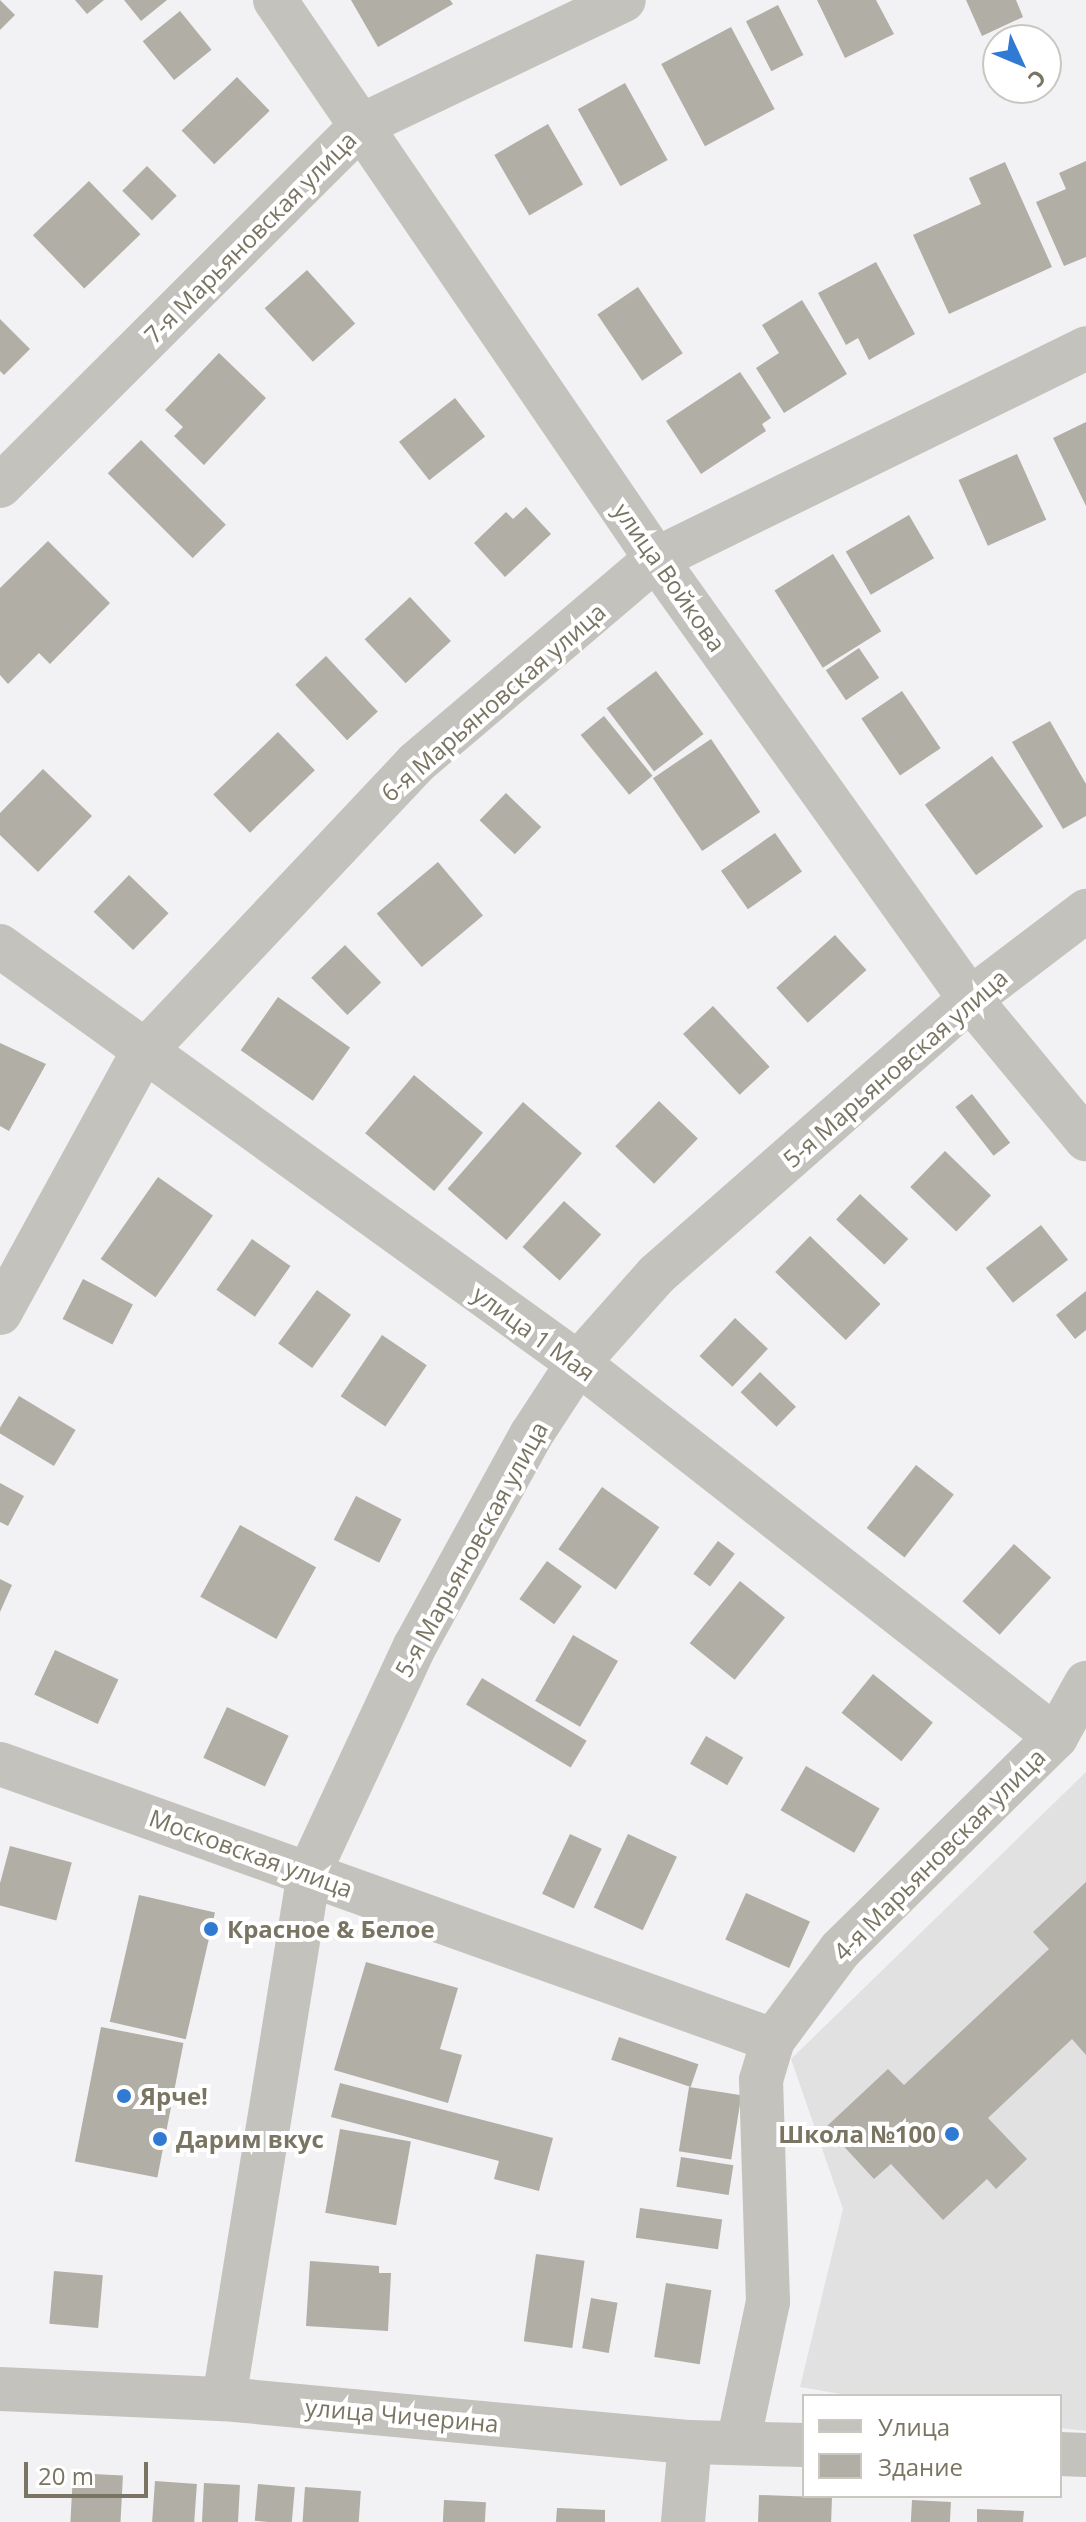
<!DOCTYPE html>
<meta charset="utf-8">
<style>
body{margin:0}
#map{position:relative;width:1086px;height:2522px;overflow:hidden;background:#f2f1f4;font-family:"Open Sans",sans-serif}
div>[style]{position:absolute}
.built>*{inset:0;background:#e2e1e2}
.building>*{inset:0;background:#b1aea6;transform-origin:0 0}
.minor>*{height:44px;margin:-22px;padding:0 22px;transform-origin:22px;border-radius:22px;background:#c4c2bd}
.dots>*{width:22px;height:22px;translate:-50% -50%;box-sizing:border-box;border:4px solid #fff;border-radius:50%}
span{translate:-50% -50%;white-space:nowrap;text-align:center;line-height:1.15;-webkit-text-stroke:8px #fff;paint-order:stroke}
.street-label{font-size:24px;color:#7a7462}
.poi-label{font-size:24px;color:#7a7462;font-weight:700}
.left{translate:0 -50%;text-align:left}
.right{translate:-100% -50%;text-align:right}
.legend{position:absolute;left:802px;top:2394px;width:260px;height:104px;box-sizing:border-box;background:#fff;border:2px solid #cac7c0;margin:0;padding:10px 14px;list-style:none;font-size:24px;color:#7a7462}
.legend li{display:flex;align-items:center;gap:16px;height:40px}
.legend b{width:40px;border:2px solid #cac7c0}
.north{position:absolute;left:982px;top:24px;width:80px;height:80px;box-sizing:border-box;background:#fff;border:2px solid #cac7c0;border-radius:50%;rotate:134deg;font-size:22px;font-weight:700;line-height:32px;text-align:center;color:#7a7462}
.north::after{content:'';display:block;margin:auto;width:28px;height:36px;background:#317ad4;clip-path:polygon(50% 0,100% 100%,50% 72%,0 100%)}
.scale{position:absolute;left:24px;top:2462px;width:124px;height:36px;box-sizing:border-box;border:4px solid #7a7462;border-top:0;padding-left:10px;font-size:24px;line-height:28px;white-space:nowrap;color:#7a7462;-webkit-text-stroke:6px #fff;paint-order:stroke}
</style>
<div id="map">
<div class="built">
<div style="clip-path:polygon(1086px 1772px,1086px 2431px,1060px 2428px,1060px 2396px,852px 2396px,800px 2387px,843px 2209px,791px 2059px)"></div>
</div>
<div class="building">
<div style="clip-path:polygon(0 0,15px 15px,0 30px)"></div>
<div style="clip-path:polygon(75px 0,104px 0,87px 14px)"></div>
<div style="clip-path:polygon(124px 0,167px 0,141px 21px)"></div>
<div style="clip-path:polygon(351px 0,450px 0,453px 4px,378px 47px)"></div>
<div style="clip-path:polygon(817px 0,876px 0,894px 34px,845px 58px)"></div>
<div style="clip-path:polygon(966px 0,1016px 0,1023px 17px,982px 36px)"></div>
<div style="left:778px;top:5px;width:56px;height:36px;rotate:63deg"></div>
<div style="left:180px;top:11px;width:50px;height:48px;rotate:51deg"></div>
<div style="left:731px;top:27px;width:93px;height:79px;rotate:62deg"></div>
<div style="left:237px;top:77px;width:47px;height:77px;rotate:46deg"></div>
<div style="left:625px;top:83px;width:88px;height:54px;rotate:61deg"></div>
<div style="left:548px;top:124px;width:70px;height:62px;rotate:60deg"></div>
<div style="clip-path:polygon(1086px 161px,1086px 257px,1064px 266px,1036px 202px,1066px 189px,1059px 173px)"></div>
<div style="clip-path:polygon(1005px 162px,1052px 267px,949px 314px,913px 235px,981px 204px,969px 178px)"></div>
<div style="left:147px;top:166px;width:42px;height:35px;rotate:45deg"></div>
<div style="left:89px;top:181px;width:74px;height:78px;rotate:46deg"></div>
<div style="clip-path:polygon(876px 262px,915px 334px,869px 360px,858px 338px,846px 345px,818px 293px)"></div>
<div style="left:307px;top:270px;width:72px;height:57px;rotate:48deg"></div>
<div style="left:638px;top:287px;width:80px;height:49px;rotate:56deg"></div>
<div style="clip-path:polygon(802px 300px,847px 374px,784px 413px,756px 368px,779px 353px,762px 325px)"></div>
<div style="clip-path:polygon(0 319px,30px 349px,4px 375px,0 371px)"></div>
<div style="clip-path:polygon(219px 353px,266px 398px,204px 465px,174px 436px,183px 427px,165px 410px)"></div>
<div style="clip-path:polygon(740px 372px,771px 418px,762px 424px,766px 431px,701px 474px,666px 421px)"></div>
<div style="left:455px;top:398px;width:49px;height:71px;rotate:52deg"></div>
<div style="clip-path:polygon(1086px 422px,1086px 506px,1053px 438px)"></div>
<div style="left:141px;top:440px;width:120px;height:47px;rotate:45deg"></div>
<div style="left:1017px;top:454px;width:72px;height:64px;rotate:66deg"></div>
<div style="clip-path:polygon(526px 507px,551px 534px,505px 577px,474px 543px,506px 512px,513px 519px)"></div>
<div style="left:909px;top:515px;width:50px;height:73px;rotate:60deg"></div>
<div style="clip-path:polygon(48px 541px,110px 603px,50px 664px,39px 653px,8px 684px,0 675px,0 588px)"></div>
<div style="left:833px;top:554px;width:91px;height:69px;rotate:58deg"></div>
<div style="left:410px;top:597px;width:60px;height:62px;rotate:47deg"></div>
<div style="left:859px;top:648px;width:36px;height:40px;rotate:56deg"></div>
<div style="left:326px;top:656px;width:76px;height:42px;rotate:47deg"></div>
<div style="left:656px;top:671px;width:79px;height:62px;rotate:53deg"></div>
<div style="left:902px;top:691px;width:69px;height:49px;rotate:56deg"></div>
<div style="left:604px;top:716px;width:77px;height:30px;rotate:51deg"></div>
<div style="clip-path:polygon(1050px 721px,1086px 784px,1086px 816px,1063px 829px,1012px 742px)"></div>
<div style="left:278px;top:732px;width:53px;height:90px;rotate:46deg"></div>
<div style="left:711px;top:739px;width:88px;height:70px;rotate:56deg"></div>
<div style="left:992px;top:756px;width:87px;height:83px;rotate:54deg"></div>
<div style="clip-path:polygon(43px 769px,92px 816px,38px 872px,0 835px,0 813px)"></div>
<div style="left:506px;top:793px;width:49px;height:38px;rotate:44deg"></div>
<div style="left:775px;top:833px;width:47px;height:66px;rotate:55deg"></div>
<div style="left:438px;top:862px;width:70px;height:80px;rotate:50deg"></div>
<div style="left:129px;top:875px;width:55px;height:51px;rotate:44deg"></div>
<div style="left:835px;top:935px;width:47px;height:79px;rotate:48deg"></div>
<div style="left:345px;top:945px;width:52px;height:47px;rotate:46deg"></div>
<div style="left:278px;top:997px;width:88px;height:65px;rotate:35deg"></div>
<div style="left:713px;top:1006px;width:83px;height:41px;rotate:47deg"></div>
<div style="clip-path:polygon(0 1043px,46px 1064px,9px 1131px,0 1126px)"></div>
<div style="left:414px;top:1075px;width:90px;height:76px;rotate:40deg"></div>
<div style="left:972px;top:1094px;width:62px;height:21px;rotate:52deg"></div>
<div style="left:659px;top:1101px;width:54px;height:63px;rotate:44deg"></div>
<div style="left:523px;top:1102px;width:78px;height:115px;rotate:41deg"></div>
<div style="left:945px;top:1151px;width:64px;height:50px;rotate:44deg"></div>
<div style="left:158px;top:1177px;width:67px;height:100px;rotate:35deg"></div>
<div style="left:860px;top:1194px;width:66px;height:35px;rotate:43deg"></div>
<div style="left:564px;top:1201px;width:50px;height:62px;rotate:42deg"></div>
<div style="left:1041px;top:1225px;width:44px;height:70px;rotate:52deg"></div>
<div style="left:810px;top:1236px;width:98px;height:50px;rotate:44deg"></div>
<div style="left:252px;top:1239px;width:47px;height:62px;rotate:35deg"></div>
<div style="left:83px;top:1279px;width:56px;height:45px;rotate:27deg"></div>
<div style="left:317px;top:1290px;width:42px;height:66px;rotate:36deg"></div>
<div style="clip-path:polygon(1086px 1291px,1086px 1330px,1075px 1339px,1056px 1315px)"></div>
<div style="left:735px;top:1318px;width:45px;height:52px;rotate:43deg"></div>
<div style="left:382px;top:1335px;width:54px;height:74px;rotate:34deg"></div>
<div style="left:760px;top:1372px;width:50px;height:28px;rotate:44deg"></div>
<div style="left:19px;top:1396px;width:66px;height:42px;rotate:31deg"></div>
<div style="left:916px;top:1465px;width:48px;height:80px;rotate:38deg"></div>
<div style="clip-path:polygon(0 1483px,24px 1496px,8px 1526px,0 1522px)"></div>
<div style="left:602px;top:1487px;width:70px;height:76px;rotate:35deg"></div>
<div style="left:356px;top:1496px;width:51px;height:49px;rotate:27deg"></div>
<div style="left:240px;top:1525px;width:87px;height:82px;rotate:29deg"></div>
<div style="left:718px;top:1541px;width:21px;height:41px;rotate:37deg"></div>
<div style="left:1014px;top:1544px;width:50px;height:77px;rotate:42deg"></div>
<div style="left:547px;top:1561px;width:43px;height:47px;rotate:36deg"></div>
<div style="clip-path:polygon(0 1579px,12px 1585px,0 1612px)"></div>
<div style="left:740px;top:1581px;width:58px;height:80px;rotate:39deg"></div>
<div style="left:573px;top:1635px;width:52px;height:76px;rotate:30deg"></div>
<div style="left:55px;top:1650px;width:70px;height:49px;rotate:25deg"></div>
<div style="left:873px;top:1674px;width:77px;height:50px;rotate:39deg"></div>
<div style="left:482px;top:1678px;width:122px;height:31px;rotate:31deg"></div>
<div style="left:227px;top:1707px;width:68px;height:56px;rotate:25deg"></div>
<div style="left:706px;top:1736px;width:43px;height:32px;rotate:30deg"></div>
<div style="left:806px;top:1766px;width:85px;height:51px;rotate:30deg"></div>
<div style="left:570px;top:1834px;width:35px;height:66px;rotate:25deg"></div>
<div style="left:628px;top:1834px;width:54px;height:81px;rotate:25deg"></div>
<div style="left:10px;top:1846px;width:64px;height:60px;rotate:15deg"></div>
<div style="clip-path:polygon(1086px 1882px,1086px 2055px,1072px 2039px,988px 2118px,1027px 2159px,996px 2189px,987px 2179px,943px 2220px,891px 2164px,874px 2179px,826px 2127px,888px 2069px,904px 2085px,1049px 1949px,1033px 1932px)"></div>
<div style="left:746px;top:1893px;width:70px;height:51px;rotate:24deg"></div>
<div style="left:139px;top:1895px;width:78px;height:130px;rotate:13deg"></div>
<div style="clip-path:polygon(366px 1962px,458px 1988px,440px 2049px,462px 2055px,448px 2103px,334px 2070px)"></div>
<div style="left:101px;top:2027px;width:84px;height:137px;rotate:11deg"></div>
<div style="left:619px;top:2037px;width:84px;height:24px;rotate:19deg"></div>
<div style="clip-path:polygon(340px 2083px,553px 2138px,539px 2191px,494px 2179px,499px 2161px,331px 2117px)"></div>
<div style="left:689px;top:2087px;width:53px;height:65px;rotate:9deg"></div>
<div style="left:340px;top:2129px;width:72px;height:85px;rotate:10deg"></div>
<div style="left:681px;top:2157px;width:53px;height:30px;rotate:9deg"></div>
<div style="left:640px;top:2208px;width:83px;height:30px;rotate:8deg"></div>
<div style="left:536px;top:2254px;width:49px;height:88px;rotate:8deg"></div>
<div style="clip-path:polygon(310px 2261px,379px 2266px,379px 2273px,391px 2273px,388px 2331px,306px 2326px)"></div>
<div style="left:54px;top:2271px;width:49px;height:53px;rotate:5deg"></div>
<div style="left:666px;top:2283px;width:46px;height:75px;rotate:9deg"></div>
<div style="left:591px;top:2298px;width:27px;height:51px;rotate:10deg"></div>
<div style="left:73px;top:2473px;width:50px;height:49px;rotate:3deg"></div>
<div style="left:155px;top:2481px;width:42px;height:41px;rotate:4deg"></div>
<div style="left:204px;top:2483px;width:36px;height:39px;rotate:3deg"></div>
<div style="left:258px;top:2484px;width:37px;height:37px;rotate:5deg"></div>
<div style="left:305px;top:2487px;width:56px;height:35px;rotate:4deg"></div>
<div style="left:759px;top:2495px;width:73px;height:27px;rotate:2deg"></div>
<div style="left:444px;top:2500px;width:42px;height:22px;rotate:3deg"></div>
<div style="left:912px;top:2500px;width:39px;height:22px;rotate:3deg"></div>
<div style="clip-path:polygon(557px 2508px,605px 2510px,605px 2522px,556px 2522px)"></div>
<div style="clip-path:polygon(977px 2509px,1024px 2511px,1023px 2522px,977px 2522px)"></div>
</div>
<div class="minor">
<div style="left:275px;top:0;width:676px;rotate:55.72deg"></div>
<div style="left:656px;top:559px;width:541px;rotate:54.49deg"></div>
<div style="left:970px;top:999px;width:182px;rotate:50.4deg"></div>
<div style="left:0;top:486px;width:511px;rotate:-44.92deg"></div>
<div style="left:362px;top:125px;width:290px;rotate:-25.5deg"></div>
<div style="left:0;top:946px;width:713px;rotate:35.81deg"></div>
<div style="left:578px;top:1363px;width:607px;rotate:38.04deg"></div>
<div style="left:0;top:1313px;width:294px;rotate:-61.3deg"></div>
<div style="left:141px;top:1055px;width:401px;rotate:-46.7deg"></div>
<div style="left:416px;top:763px;width:315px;rotate:-40.4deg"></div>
<div style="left:656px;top:559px;width:479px;rotate:-26.1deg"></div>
<div style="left:0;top:1764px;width:821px;rotate:19.65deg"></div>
<div style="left:0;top:2389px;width:224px;rotate:2.6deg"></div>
<div style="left:224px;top:2399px;width:468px;rotate:5.3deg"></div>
<div style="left:690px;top:2442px;width:114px;rotate:1.5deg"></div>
<div style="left:224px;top:2399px;width:533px;rotate:-80.82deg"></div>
<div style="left:309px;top:1873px;width:251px;rotate:-65deg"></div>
<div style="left:415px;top:1646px;width:241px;rotate:-61.2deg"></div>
<div style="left:531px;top:1435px;width:86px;rotate:-56.9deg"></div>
<div style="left:578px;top:1363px;width:118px;rotate:-48.4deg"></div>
<div style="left:656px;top:1275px;width:418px;rotate:-41.3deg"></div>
<div style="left:970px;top:999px;width:146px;rotate:-37.2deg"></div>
<div style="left:738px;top:2443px;width:144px;rotate:-78deg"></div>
<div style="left:768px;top:2302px;width:222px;rotate:-91.8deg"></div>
<div style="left:761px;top:2080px;width:42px;rotate:-73.3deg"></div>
<div style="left:773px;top:2040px;width:112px;rotate:-53.3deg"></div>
<div style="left:840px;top:1950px;width:303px;rotate:-44.6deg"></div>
<div style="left:1056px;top:1737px;width:62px;rotate:-60.9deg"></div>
<div style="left:1060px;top:2454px;width:26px;rotate:2deg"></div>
<div style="left:683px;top:2522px;width:80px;rotate:-85deg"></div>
</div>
<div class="dots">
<div style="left:211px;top:1929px;background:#317ad4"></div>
<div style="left:124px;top:2096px;background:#317ad4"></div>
<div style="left:952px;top:2134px;background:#317ad4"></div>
<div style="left:160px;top:2139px;background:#317ad4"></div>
</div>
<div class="street-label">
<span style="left:250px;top:237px;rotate:-45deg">7-я Марьяновская улица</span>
<span style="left:670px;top:577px;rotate:55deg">улица Войкова</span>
<span style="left:493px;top:702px;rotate:-41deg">6-я Марьяновская улица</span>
<span style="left:895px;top:1068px;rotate:-41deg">5-я Марьяновская улица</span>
<span style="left:534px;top:1333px;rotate:36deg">улица 1 Мая</span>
<span style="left:471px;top:1549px;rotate:-61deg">5-я Марьяновская улица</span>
<span style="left:251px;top:1853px;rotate:20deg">Московская улица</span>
<span style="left:939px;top:1854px;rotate:-45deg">4-я Марьяновская улица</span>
<span style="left:402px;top:2415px;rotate:5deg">улица Чичерина</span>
</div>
<div class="poi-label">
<span class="left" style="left:227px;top:1929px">Красное &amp; Белое</span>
<span class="left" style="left:140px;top:2096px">Ярче!</span>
<span class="right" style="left:936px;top:2134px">Школа №100</span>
<span class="left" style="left:176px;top:2139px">Дарим вкус</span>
</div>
<ul class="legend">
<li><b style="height:10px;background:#c4c2bd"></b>Улица</li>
<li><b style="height:22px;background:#b1aea6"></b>Здание</li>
</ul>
<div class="north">С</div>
<div class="scale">20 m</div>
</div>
